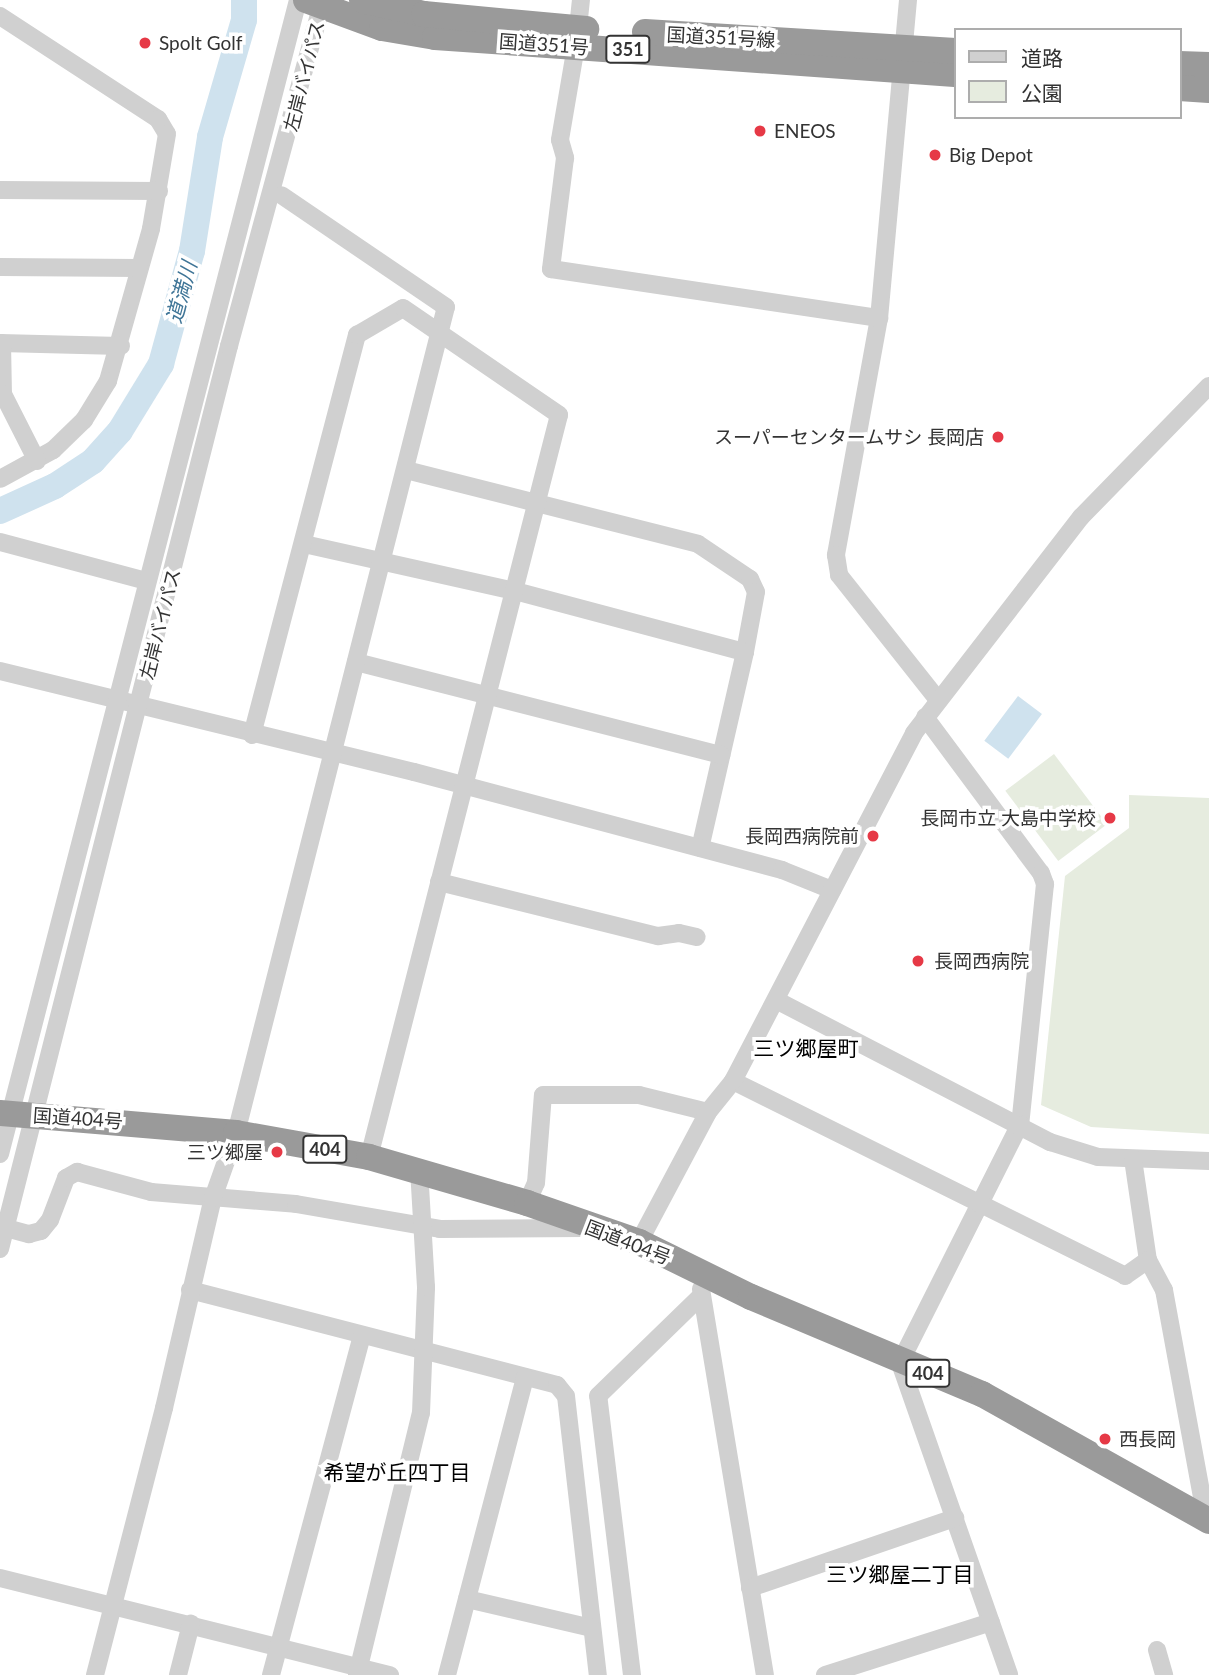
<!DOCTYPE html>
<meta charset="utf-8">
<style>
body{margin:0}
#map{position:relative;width:1209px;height:1675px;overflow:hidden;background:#fff;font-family:Lato,"Noto Sans JP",sans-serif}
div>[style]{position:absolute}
.green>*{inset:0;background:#e6ecdf;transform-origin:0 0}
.water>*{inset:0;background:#cfe2ee;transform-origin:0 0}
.river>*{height:26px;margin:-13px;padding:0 13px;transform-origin:13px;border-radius:13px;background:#cfe2ee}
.minor>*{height:18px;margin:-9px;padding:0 9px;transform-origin:9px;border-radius:9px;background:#d0d0d0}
.highway>*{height:26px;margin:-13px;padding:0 13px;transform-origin:13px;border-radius:13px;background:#9a9a9a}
.dots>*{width:19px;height:19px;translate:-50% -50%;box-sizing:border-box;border:4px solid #fff;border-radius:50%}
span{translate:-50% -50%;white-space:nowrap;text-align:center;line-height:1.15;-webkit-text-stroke:7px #fff;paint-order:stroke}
.shield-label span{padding:2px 5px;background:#fff;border:2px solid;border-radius:5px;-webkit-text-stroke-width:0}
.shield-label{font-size:18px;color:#333;font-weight:700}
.street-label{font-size:19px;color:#333}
.poi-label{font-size:19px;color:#333}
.left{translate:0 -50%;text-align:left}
.right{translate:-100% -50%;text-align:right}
.water-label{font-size:21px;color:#3f7597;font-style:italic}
.neighbourhood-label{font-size:21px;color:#000}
.legend{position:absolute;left:954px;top:28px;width:228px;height:91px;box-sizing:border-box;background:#fff;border:2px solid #adadad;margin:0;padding:9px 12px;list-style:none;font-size:21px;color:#333}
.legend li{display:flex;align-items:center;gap:14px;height:35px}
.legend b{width:35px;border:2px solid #adadad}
</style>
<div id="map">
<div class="green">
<div style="left:1054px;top:754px;width:88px;height:61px;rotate:53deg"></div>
<div style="clip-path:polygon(1129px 795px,1209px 798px,1209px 1134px,1091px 1127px,1041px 1105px,1065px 876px,1129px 828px)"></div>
</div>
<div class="water">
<div style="left:1018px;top:696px;width:30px;height:56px;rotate:37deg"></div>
</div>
<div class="river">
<div style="left:0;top:511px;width:60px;rotate:-24.4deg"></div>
<div style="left:55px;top:486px;width:45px;rotate:-33.3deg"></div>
<div style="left:93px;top:461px;width:40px;rotate:-48deg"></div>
<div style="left:120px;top:431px;width:79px;rotate:-58.5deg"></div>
<div style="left:161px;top:364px;width:117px;rotate:-74.7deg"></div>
<div style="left:192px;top:251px;width:115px;rotate:-81deg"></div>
<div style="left:210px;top:137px;width:122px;rotate:-73.8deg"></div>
<div style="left:244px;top:20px;width:20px;rotate:-90deg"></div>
</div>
<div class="minor">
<div style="left:908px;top:0;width:319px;rotate:95.2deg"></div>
<div style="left:879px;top:318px;width:241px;rotate:100.3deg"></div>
<div style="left:836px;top:555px;width:20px;rotate:81deg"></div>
<div style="left:839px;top:575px;width:159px;rotate:51.6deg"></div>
<div style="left:0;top:16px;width:189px;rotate:33.1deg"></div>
<div style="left:158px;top:119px;width:17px;rotate:59deg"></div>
<div style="left:167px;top:134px;width:96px;rotate:99.6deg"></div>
<div style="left:151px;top:229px;width:158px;rotate:105.8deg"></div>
<div style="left:108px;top:381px;width:46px;rotate:121.6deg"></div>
<div style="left:84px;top:420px;width:43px;rotate:135.9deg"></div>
<div style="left:53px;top:450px;width:60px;rotate:151.3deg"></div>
<div style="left:578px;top:28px;width:28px;rotate:-84deg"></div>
<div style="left:576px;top:46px;width:95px;rotate:99.7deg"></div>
<div style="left:560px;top:140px;width:19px;rotate:74deg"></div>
<div style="left:565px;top:158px;width:112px;rotate:97.2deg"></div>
<div style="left:551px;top:269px;width:332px;rotate:8.5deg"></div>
<div style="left:0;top:190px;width:159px;rotate:0.4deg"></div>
<div style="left:0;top:267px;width:139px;rotate:0.4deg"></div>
<div style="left:0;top:343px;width:121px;rotate:1.4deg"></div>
<div style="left:2px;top:343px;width:51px;rotate:88.9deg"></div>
<div style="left:3px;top:394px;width:75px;rotate:63.1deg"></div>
<div style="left:406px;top:470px;width:301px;rotate:14.2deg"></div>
<div style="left:698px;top:544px;width:63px;rotate:33.9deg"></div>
<div style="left:750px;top:579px;width:14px;rotate:65deg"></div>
<div style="left:756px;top:592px;width:61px;rotate:100.4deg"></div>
<div style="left:745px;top:652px;width:201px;rotate:102.9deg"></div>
<div style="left:0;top:542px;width:152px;rotate:14.9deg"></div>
<div style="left:304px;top:544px;width:216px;rotate:12.6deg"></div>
<div style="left:515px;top:591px;width:238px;rotate:14.9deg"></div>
<div style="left:356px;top:662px;width:377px;rotate:14.3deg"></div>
<div style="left:0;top:671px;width:426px;rotate:13.7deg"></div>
<div style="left:414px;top:772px;width:381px;rotate:14.9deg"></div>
<div style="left:782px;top:870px;width:54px;rotate:21.8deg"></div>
<div style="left:925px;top:717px;width:194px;rotate:53.4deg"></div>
<div style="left:1041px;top:873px;width:12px;rotate:70deg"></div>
<div style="left:1045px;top:884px;width:241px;rotate:95.9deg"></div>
<div style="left:1020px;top:1124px;width:267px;rotate:116.7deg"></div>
<div style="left:900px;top:1363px;width:330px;rotate:70.7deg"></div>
<div style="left:252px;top:735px;width:414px;rotate:-75.3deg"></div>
<div style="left:357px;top:335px;width:53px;rotate:-30.4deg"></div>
<div style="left:403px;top:308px;width:189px;rotate:34.4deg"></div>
<div style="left:559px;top:415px;width:766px;rotate:104.36deg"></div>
<div style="left:439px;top:882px;width:226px;rotate:13.9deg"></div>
<div style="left:658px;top:936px;width:21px;rotate:-8deg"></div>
<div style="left:679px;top:933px;width:18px;rotate:13deg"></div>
<div style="left:776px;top:1000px;width:309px;rotate:27.4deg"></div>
<div style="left:1050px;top:1142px;width:50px;rotate:17.4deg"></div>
<div style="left:1098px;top:1157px;width:111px;rotate:2.1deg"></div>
<div style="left:733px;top:1081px;width:438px;rotate:26.4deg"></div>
<div style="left:1125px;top:1276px;width:28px;rotate:-35deg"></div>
<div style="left:0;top:1154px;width:1192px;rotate:-75.52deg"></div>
<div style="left:1133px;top:1159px;width:102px;rotate:81.6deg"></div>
<div style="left:1148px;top:1260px;width:34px;rotate:62deg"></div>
<div style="left:1164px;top:1290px;width:238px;rotate:79.6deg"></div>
<div style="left:527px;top:1203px;width:22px;rotate:-66deg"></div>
<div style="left:536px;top:1183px;width:88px;rotate:-85.5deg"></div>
<div style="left:543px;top:1095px;width:96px"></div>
<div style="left:639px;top:1095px;width:71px;rotate:13.8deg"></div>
<div style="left:6px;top:1228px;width:24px;rotate:15deg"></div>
<div style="left:29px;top:1234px;width:12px;rotate:-14deg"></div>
<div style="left:41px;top:1231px;width:14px;rotate:-51deg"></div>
<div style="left:50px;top:1220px;width:45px;rotate:-69.1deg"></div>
<div style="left:66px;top:1178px;width:13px;rotate:-29deg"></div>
<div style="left:77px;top:1172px;width:77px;rotate:15.1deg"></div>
<div style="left:151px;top:1192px;width:145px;rotate:4.7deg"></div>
<div style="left:296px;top:1204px;width:146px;rotate:9.8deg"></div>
<div style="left:440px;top:1229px;width:143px;rotate:-0.4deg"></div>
<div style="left:639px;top:1242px;width:147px;rotate:-62deg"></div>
<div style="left:708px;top:1112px;width:40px;rotate:-51deg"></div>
<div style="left:733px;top:1081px;width:392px;rotate:-62.5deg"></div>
<div style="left:914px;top:733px;width:273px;rotate:-52.3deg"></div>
<div style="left:1081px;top:517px;width:183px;rotate:-45.7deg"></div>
<div style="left:0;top:1249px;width:932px;rotate:-75.77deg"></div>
<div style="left:229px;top:346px;width:359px;rotate:-74.8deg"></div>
<div style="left:701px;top:1289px;width:391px;rotate:80.6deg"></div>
<div style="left:190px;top:1290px;width:379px;rotate:14.5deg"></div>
<div style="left:557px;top:1385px;width:14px;rotate:51deg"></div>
<div style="left:566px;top:1396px;width:281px;rotate:83.5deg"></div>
<div style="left:0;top:1578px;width:402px;rotate:14deg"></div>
<div style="left:750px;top:1588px;width:217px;rotate:-18.9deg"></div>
<div style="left:467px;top:1599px;width:128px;rotate:13.1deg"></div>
<div style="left:1157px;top:1650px;width:26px;rotate:74deg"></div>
<div style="left:95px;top:1675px;width:276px;rotate:-75.5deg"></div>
<div style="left:164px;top:1408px;width:216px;rotate:-76.9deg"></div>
<div style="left:213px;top:1198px;width:69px;rotate:-70.5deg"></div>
<div style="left:236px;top:1133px;width:852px;rotate:-75.74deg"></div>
<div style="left:446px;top:307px;width:199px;rotate:-145.8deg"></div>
<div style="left:178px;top:1675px;width:53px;rotate:-75.7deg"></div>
<div style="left:271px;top:1675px;width:352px;rotate:-75deg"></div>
<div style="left:357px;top:1675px;width:270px;rotate:-76.3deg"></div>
<div style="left:421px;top:1413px;width:126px;rotate:-87.7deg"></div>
<div style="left:426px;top:1287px;width:117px;rotate:-93.4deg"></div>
<div style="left:447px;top:1675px;width:308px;rotate:-75.3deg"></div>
<div style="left:632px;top:1675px;width:281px;rotate:-96.9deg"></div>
<div style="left:598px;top:1396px;width:144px;rotate:-44.2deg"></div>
<div style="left:825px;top:1675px;width:174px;rotate:-17.7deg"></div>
</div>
<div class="highway">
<div style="left:306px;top:0;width:81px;rotate:20.2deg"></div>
<div style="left:382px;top:28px;width:54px;rotate:9.6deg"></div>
<div style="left:435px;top:37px;width:521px;rotate:4.07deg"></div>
<div style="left:362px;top:0;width:64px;rotate:12.7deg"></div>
<div style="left:424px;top:14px;width:163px;rotate:5.3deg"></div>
<div style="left:645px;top:32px;width:311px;rotate:3.5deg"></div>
<div style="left:1179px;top:64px;width:30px;rotate:2deg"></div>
<div style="left:1179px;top:88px;width:30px;rotate:4deg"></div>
<div style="left:0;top:1113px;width:237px;rotate:4.8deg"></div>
<div style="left:236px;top:1133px;width:135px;rotate:10.2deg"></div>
<div style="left:369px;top:1157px;width:165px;rotate:16.2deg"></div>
<div style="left:527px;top:1203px;width:119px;rotate:19.2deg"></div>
<div style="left:639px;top:1242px;width:125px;rotate:26.2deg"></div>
<div style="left:751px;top:1297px;width:251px;rotate:22.8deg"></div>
<div style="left:982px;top:1394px;width:260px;rotate:29.2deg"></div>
</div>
<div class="dots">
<div style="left:145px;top:43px;background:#e63946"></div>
<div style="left:760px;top:131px;background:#e63946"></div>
<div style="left:935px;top:155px;background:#e63946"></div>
<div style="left:998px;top:437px;background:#e63946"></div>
<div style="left:1110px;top:818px;background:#e63946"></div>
<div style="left:873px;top:836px;background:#e63946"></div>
<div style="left:918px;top:961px;background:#e63946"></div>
<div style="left:277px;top:1152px;background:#e63946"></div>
<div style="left:1105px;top:1439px;background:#e63946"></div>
</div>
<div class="shield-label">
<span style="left:628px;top:49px">351</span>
<span style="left:325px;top:1149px">404</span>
<span style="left:928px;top:1373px">404</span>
</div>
<div class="street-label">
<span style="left:721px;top:37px;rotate:3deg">国道351号線</span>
<span style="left:544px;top:44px;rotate:4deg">国道351号</span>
<span style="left:304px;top:76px;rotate:-76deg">左岸バイパス</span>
<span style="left:160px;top:624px;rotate:-76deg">左岸バイパス</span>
<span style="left:78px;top:1118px;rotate:4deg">国道404号</span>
<span style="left:628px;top:1242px;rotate:21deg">国道404号</span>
</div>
<div class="poi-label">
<span class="left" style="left:159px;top:43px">Spolt Golf</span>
<span class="left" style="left:774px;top:131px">ENEOS</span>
<span class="left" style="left:949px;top:155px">Big Depot</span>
<span class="right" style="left:984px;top:437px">スーパーセンタームサシ 長岡店</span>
<span class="right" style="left:1096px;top:818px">長岡市立 大島中学校</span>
<span class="right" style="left:859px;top:836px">長岡西病院前</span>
<span class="left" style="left:934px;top:961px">長岡西病院</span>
<span class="right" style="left:263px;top:1152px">三ツ郷屋</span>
<span class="left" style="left:1119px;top:1439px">西長岡</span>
</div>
<div class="water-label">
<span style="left:181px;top:292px;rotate:-75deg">道満川</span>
</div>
<div class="neighbourhood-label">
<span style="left:806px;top:1048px">三ツ郷屋町</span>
<span style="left:397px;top:1472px">希望が丘四丁目</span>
<span style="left:900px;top:1574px">三ツ郷屋二丁目</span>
</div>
<ul class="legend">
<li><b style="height:9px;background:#d0d0d0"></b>道路</li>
<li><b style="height:19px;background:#e6ecdf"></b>公園</li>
</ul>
</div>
